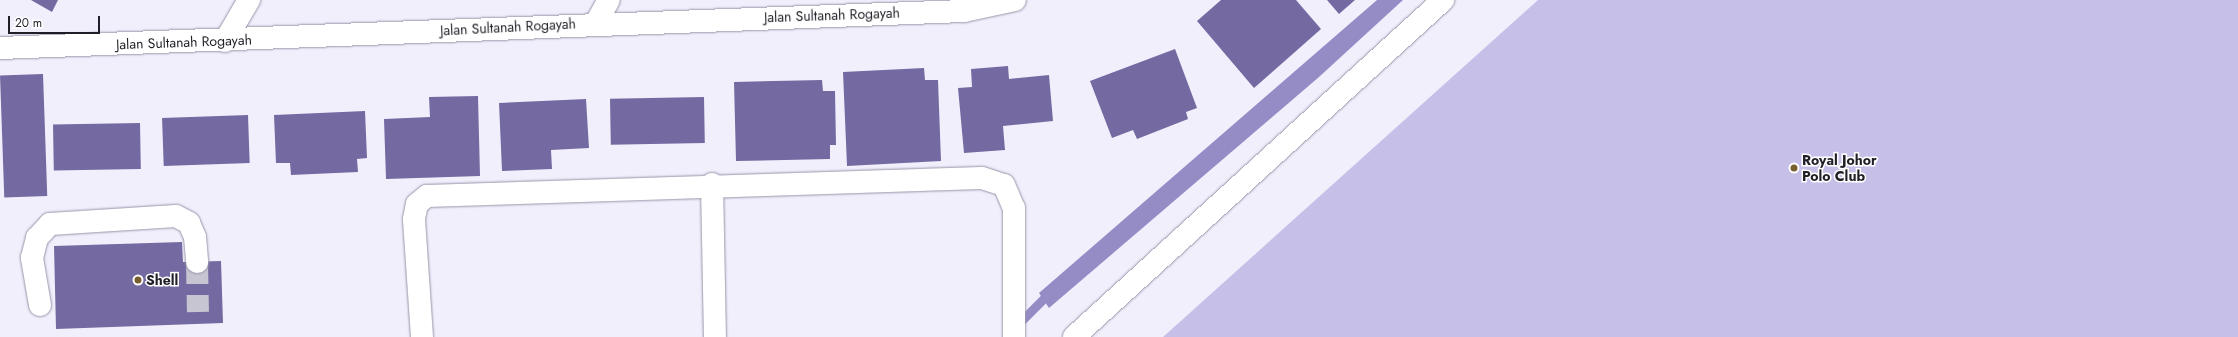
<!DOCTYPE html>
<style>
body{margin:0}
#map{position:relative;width:2238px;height:337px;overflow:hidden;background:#f1effc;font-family:Jost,sans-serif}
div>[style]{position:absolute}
.green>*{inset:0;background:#c6c0e8}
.water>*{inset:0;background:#958bc5}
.stream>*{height:9px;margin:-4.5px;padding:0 4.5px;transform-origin:4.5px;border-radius:4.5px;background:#958bc5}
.building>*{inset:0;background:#7469a1;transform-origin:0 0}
.minor-tunnel>*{height:22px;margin-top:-11px;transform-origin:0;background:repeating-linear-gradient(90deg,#c7c5d1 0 22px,transparent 0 33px)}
.roads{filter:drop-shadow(0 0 1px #9895a9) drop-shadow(0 0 1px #9895a9)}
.minor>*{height:22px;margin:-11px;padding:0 11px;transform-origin:11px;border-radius:11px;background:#fff}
.dots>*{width:11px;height:11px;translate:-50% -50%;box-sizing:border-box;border:2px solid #fff;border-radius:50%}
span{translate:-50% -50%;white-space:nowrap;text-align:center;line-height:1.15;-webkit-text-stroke:3px #fff;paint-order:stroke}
.street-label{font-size:14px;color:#201f27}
.poi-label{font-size:14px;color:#201f27;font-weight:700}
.left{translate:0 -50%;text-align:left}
.scale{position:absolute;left:8px;top:16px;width:92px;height:18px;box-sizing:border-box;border:2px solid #201f27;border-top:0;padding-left:5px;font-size:12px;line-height:14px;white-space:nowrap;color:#201f27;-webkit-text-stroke:3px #fff;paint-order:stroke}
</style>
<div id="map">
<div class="green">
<div style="clip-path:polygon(1538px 0,2238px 0,2238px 337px,1163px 337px)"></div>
</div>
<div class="water">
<div style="clip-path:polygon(1377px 0,1403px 0,1319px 77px,1049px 308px,1039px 293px)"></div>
</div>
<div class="stream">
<div style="left:1016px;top:326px;width:49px;rotate:-45deg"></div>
</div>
<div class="building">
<div style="clip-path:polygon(31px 0,58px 0,52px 12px)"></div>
<div style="clip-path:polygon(1221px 0,1296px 0,1321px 29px,1254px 88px,1197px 21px)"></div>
<div style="clip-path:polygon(1327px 0,1355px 0,1339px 14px)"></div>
<div style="clip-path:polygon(1175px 49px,1197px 108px,1186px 112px,1188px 119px,1137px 139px,1133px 130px,1112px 138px,1090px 81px)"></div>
<div style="clip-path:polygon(1008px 66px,1009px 79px,1049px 75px,1053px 121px,1003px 126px,1005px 150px,964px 153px,958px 88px,972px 87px,971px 69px)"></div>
<div style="clip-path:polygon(924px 68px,925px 80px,938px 80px,941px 161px,847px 166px,843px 72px)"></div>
<div style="left:43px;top:74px;width:122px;height:43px;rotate:88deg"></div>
<div style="clip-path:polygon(822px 80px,823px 91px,835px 91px,836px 145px,830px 145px,830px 159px,736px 161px,734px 82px)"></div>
<div style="clip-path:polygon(478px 96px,480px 176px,386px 179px,384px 119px,430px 117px,429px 97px)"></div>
<div style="left:704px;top:97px;width:46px;height:94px;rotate:89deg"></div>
<div style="clip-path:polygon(586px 99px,589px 148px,551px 150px,552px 169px,502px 171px,499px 103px)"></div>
<div style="clip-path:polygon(365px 111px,367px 158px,357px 159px,358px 172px,291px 175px,290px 163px,276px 163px,274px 115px)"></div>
<div style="left:248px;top:115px;width:48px;height:86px;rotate:88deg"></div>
<div style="left:140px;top:123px;width:46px;height:87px;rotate:89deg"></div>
<div style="clip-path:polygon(182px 242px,183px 262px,221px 261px,223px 323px,56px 329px,54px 246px)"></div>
</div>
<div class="minor-tunnel">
<div style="left:197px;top:262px;width:50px;rotate:88.9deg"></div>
</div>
<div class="roads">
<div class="minor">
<div style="left:596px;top:23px;width:26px;rotate:-61deg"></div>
<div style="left:225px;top:41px;width:48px;rotate:-59.7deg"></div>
<div style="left:0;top:48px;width:965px;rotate:-2.2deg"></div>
<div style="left:964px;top:11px;width:52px;rotate:-12.2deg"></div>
<div style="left:712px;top:184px;width:153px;rotate:88.9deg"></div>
<div style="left:40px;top:305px;width:48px;rotate:-99.7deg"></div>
<div style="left:32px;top:258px;width:21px;rotate:-76deg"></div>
<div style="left:37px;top:238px;width:19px;rotate:-47deg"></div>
<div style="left:50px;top:224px;width:126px;rotate:-3.6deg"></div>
<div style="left:176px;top:216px;width:15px;rotate:28deg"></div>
<div style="left:189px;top:223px;width:15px;rotate:67deg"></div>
<div style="left:195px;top:237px;width:25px;rotate:85deg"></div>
<div style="left:422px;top:337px;width:118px;rotate:-93.9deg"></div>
<div style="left:414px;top:219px;width:15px;rotate:-79deg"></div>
<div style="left:417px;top:204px;width:13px;rotate:-39deg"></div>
<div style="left:427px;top:196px;width:555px;rotate:-1.86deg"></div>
<div style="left:982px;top:178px;width:23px;rotate:18deg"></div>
<div style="left:1004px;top:185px;width:25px;rotate:67deg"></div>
<div style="left:1014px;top:208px;width:129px;rotate:90deg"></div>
<div style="left:1074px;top:337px;width:500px;rotate:-42.4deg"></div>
</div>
</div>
<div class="dots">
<div style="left:1794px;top:168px;background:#785f30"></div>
<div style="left:138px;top:280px;background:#785f30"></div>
</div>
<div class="street-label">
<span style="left:832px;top:15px;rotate:-2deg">Jalan Sultanah Rogayah</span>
<span style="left:508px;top:27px;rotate:-3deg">Jalan Sultanah Rogayah</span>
<span style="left:184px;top:42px;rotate:-2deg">Jalan Sultanah Rogayah</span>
</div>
<div class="poi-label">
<span class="left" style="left:1802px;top:168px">Royal Johor<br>Polo Club</span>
<span class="left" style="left:146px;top:280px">Shell</span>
</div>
<div class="scale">20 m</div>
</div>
